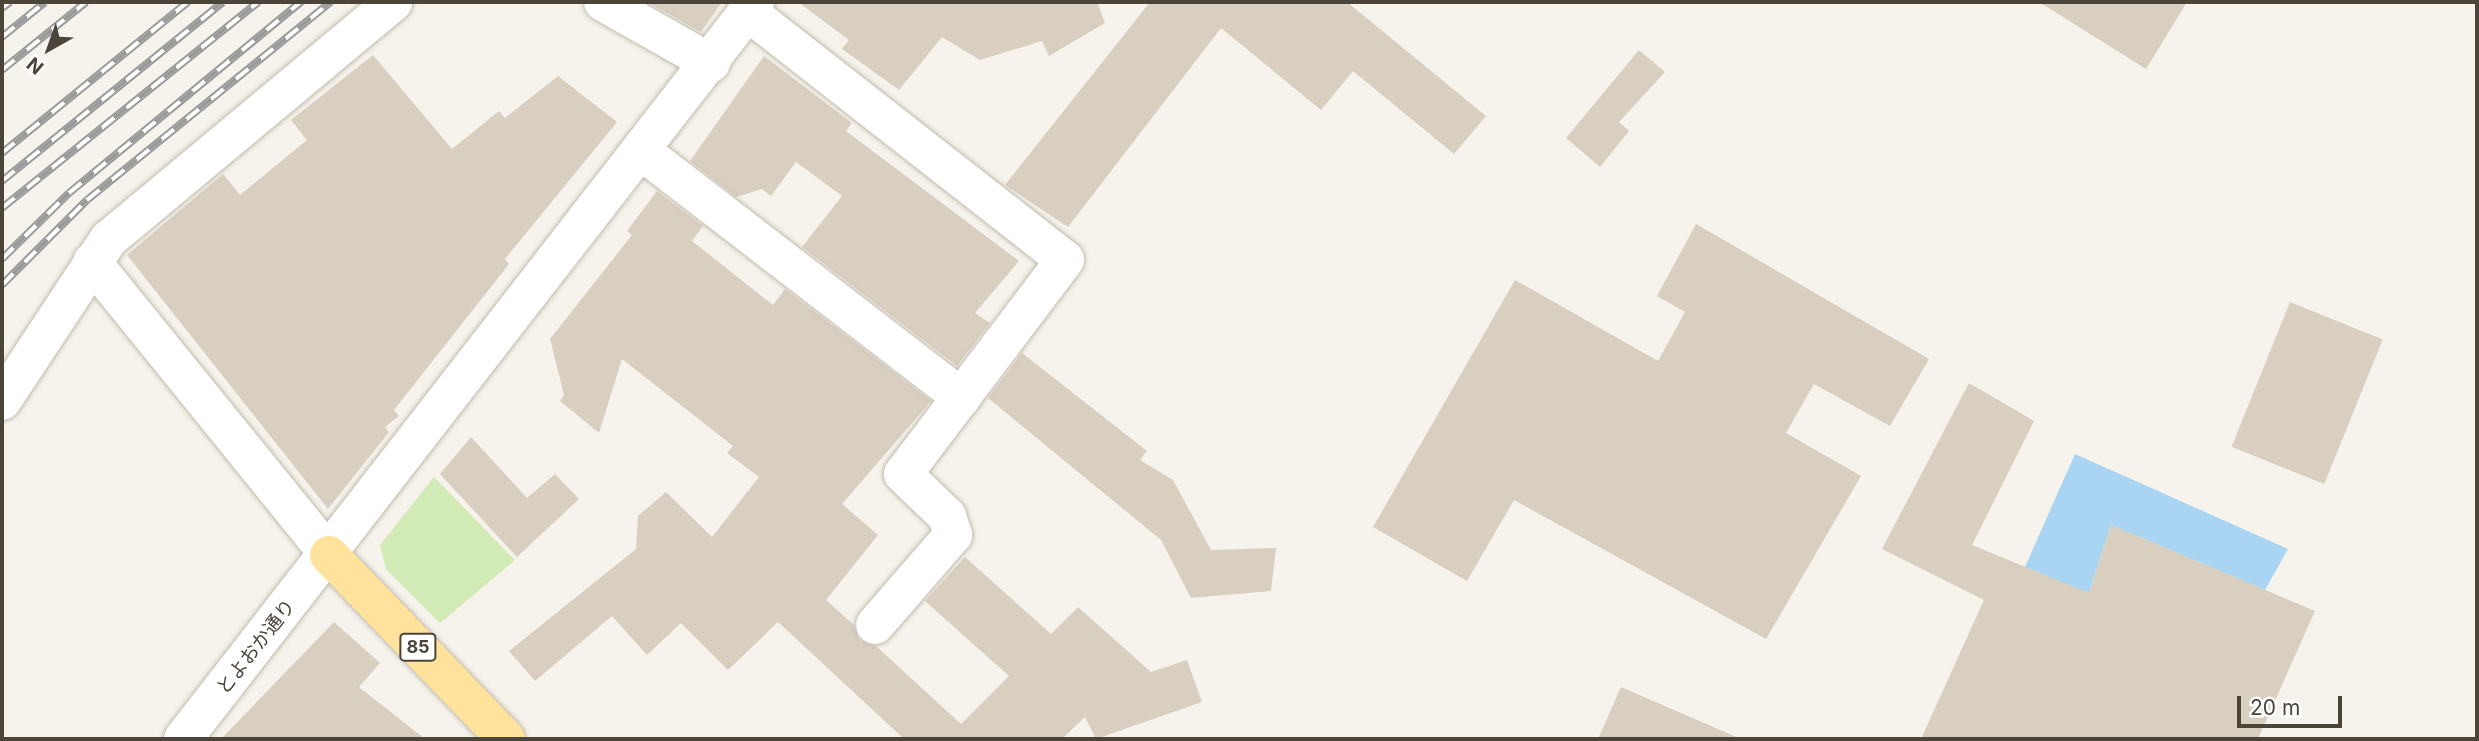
<!DOCTYPE html>
<meta charset="utf-8">
<style>
body{margin:0}
#map{position:relative;width:2479px;height:741px;overflow:hidden;background:#f6f3ec;font-family:Inter,"Noto Sans JP",sans-serif}
div>[style]{position:absolute}
.green>*{inset:0;background:#d2eab5}
.water>*{inset:0;background:#a9d4f2}
.building>*{inset:0;background:#d8cfc1;transform-origin:0 0}
.roads{filter:drop-shadow(0 0 2px #c2bbae) drop-shadow(0 0 2px #c2bbae)}
.minor>*{height:38px;margin:-19px;padding:0 19px;transform-origin:19px;border-radius:19px;background:#fff}
.primary>*{height:38px;margin:-19px;padding:0 19px;transform-origin:19px;border-radius:19px;background:#ffe39c}
.rail>*{height:8px;margin-top:-4px;transform-origin:0;background:repeating-linear-gradient(90deg,#fff 0 16px,#9a9a9a 0 32px);box-sizing:border-box;border-block:2px solid #9a9a9a}
span{translate:-50% -50%;white-space:nowrap;text-align:center;line-height:1.15;-webkit-text-stroke:5px #fff;paint-order:stroke}
.shield-label span{padding:2px 5px;background:#fff;border:2px solid;border-radius:5px;-webkit-text-stroke-width:0}
.shield-label{font-size:18px;color:#4b4439;font-weight:700}
.street-label{font-size:19px;color:#4b4439}
.frame{position:absolute;inset:0;border:4px solid #4b4439;pointer-events:none}
.north{position:absolute;left:14px;top:14px;width:70px;height:70px;-webkit-text-stroke:5px #fff;paint-order:stroke;rotate:220deg;font-size:19px;font-weight:700;line-height:28px;text-align:center;color:#4b4439}
.north::after{content:'';display:block;margin:auto;width:24px;height:32px;background:#4b4439;clip-path:polygon(50% 0,100% 100%,50% 72%,0 100%)}
.scale{position:absolute;left:2237px;top:696px;width:105px;height:32px;box-sizing:border-box;border:4px solid #4b4439;border-top:0;padding-left:9px;font-size:21px;line-height:24px;white-space:nowrap;color:#4b4439;-webkit-text-stroke:5px #fff;paint-order:stroke}
</style>
<div id="map">
<div class="green">
<div style="clip-path:polygon(434px 477px,515px 560px,440px 623px,386px 569px,380px 545px)"></div>
</div>
<div class="water">
<div style="clip-path:polygon(2075px 454px,2288px 549px,2265px 590px,2111px 525px,2089px 593px,2024px 569px)"></div>
</div>
<div class="building">
<div style="clip-path:polygon(647px 2px,722px 2px,701px 32px)"></div>
<div style="clip-path:polygon(798px 2px,1097px 2px,1105px 23px,1049px 56px,1042px 41px,980px 60px,942px 37px,899px 90px,842px 49px,849px 40px)"></div>
<div style="clip-path:polygon(1150px 2px,1347px 2px,1486px 116px,1454px 154px,1353px 71px,1321px 110px,1221px 28px,1068px 227px,1005px 185px)"></div>
<div style="clip-path:polygon(2039px 2px,2187px 2px,2146px 69px)"></div>
<div style="clip-path:polygon(1639px 50px,1665px 72px,1619px 122px,1629px 131px,1600px 167px,1566px 138px)"></div>
<div style="clip-path:polygon(373px 55px,452px 149px,499px 111px,505px 118px,558px 76px,617px 122px,505px 259px,509px 264px,394px 410px,399px 416px,385px 427px,389px 432px,328px 509px,127px 255px,223px 174px,240px 195px,307px 140px,291px 120px)"></div>
<div style="clip-path:polygon(764px 56px,852px 123px,846px 131px,1019px 261px,975px 313px,990px 323px,957px 366px,802px 247px,842px 196px,796px 162px,771px 196px,762px 189px,736px 197px,690px 161px)"></div>
<div style="clip-path:polygon(657px 191px,703px 226px,692px 241px,773px 305px,785px 289px,931px 401px,842px 504px,878px 535px,826px 600px,854px 625px,860px 641px,876px 646px,961px 724px,1009px 676px,925px 601px,965px 557px,1051px 634px,1078px 607px,1151px 672px,1187px 660px,1202px 702px,1096px 739px,1085px 717px,1062px 739px,904px 739px,778px 622px,728px 670px,681px 623px,647px 655px,612px 616px,535px 681px,509px 651px,636px 549px,638px 516px,666px 492px,712px 537px,759px 477px,727px 453px,733px 446px,622px 359px,599px 433px,560px 401px,564px 395px,550px 339px,632px 235px,627px 231px)"></div>
<div style="clip-path:polygon(1696px 224px,1929px 359px,1890px 426px,1814px 384px,1786px 433px,1861px 476px,1766px 639px,1514px 500px,1467px 581px,1373px 527px,1515px 280px,1658px 361px,1685px 312px,1657px 296px)"></div>
<div style="left:2290px;top:302px;width:100px;height:156px;rotate:22deg"></div>
<div style="clip-path:polygon(1022px 353px,1147px 451px,1140px 460px,1173px 480px,1211px 550px,1276px 548px,1271px 591px,1191px 598px,1161px 540px,988px 398px)"></div>
<div style="clip-path:polygon(1969px 383px,2034px 421px,1972px 545px,2089px 593px,2111px 525px,2315px 611px,2258px 739px,1921px 739px,1984px 600px,1882px 549px)"></div>
<div style="clip-path:polygon(471px 437px,527px 498px,555px 474px,579px 499px,517px 557px,440px 474px)"></div>
<div style="clip-path:polygon(334px 622px,380px 663px,359px 687px,425px 739px,221px 739px)"></div>
<div style="clip-path:polygon(1621px 687px,1741px 739px,1598px 739px)"></div>
</div>
<div class="roads">
<div class="minor">
<div style="left:603px;top:2px;width:124px;rotate:29.5deg"></div>
<div style="left:748px;top:12px;width:402px;rotate:38deg"></div>
<div style="left:1065px;top:260px;width:268px;rotate:127.1deg"></div>
<div style="left:903px;top:474px;width:61px;rotate:43.7deg"></div>
<div style="left:947px;top:516px;width:20px;rotate:72deg"></div>
<div style="left:953px;top:535px;width:119px;rotate:130.9deg"></div>
<div style="left:644px;top:153px;width:401px;rotate:37.6deg"></div>
<div style="left:92px;top:262px;width:377px;rotate:51deg"></div>
<div style="left:2px;top:401px;width:194px;rotate:-56.6deg"></div>
<div style="left:109px;top:239px;width:370px;rotate:-39.8deg"></div>
<div style="left:183px;top:739px;width:933px;rotate:-52.18deg"></div>
</div>
<div class="primary">
<div style="left:329px;top:555px;width:255px;rotate:46.1deg"></div>
</div>
</div>
<div class="rail">
<div style="left:2px;top:8px;width:10px;rotate:-37deg"></div>
<div style="left:2px;top:37px;width:55px;rotate:-39.1deg"></div>
<div style="left:2px;top:70px;width:108px;rotate:-39deg"></div>
<div style="left:2px;top:153px;width:240px;rotate:-39.1deg"></div>
<div style="left:2px;top:181px;width:284px;rotate:-39deg"></div>
<div style="left:2px;top:208px;width:329px;rotate:-38.8deg"></div>
<div style="left:2px;top:259px;width:94px;rotate:-44.6deg"></div>
<div style="left:69px;top:193px;width:301px;rotate:-39.5deg"></div>
<div style="left:2px;top:285px;width:120px;rotate:-45deg"></div>
<div style="left:87px;top:200px;width:314px;rotate:-39.1deg"></div>
</div>
<div class="shield-label">
<span style="left:418px;top:647px">85</span>
</div>
<div class="street-label">
<span style="left:256px;top:647px;rotate:-52deg">とよおか通り</span>
</div>
<div class="frame"></div>
<div class="north">N</div>
<div class="scale">20 m</div>
</div>
